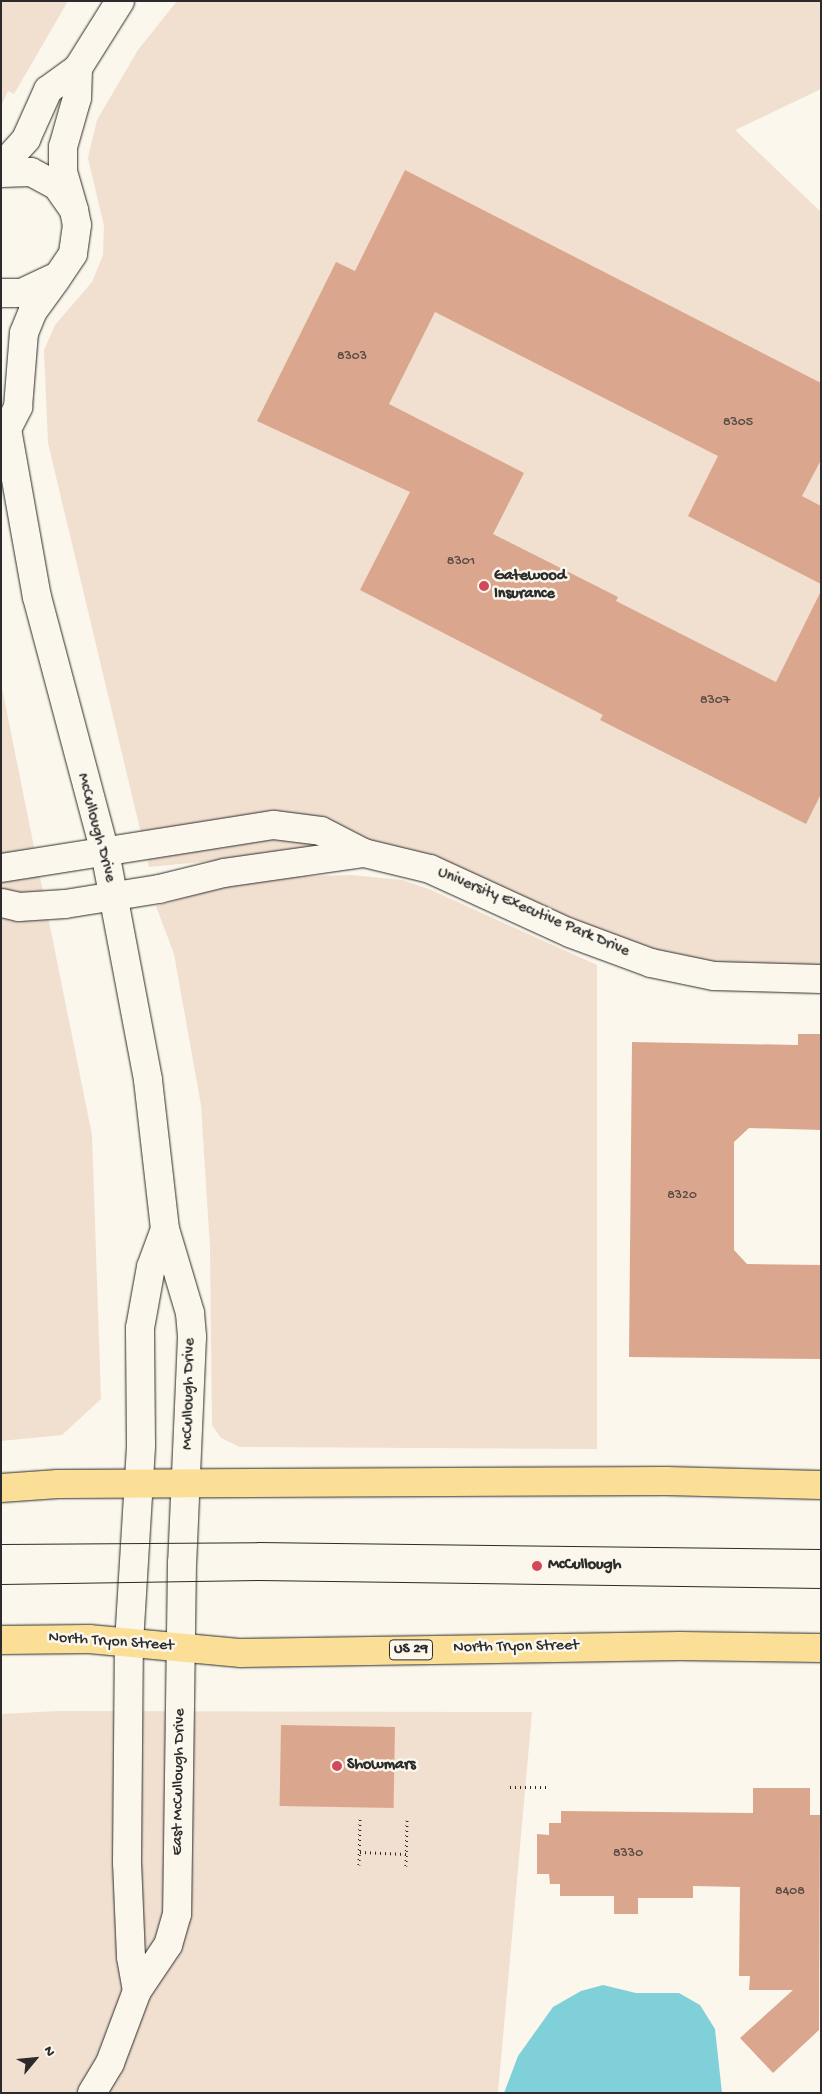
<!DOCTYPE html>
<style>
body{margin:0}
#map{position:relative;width:822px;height:2094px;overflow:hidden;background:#fbf7ec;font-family:"Gochi Hand",sans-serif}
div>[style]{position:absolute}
.built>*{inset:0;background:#f1dfd0}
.water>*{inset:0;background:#80d0da}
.building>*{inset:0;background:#daa78e;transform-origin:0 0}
.path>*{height:3px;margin-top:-1.5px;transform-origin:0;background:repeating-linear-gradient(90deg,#2b2b2b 0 1px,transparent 0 5px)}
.roads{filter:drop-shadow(0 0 1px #2b2b2b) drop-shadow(0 0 1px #2b2b2b)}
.minor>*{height:28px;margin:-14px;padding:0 14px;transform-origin:14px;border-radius:14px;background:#fbf7ec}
.tertiary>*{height:28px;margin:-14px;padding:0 14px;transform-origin:14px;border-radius:14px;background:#fbf7ec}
.primary>*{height:28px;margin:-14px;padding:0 14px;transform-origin:14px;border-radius:14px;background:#fbdf96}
.tram>*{height:1px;margin:-0.5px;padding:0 0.5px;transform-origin:0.5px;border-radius:0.5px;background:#2b2b2b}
.dots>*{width:14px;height:14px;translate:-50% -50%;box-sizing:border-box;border:2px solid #fbf7ec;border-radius:50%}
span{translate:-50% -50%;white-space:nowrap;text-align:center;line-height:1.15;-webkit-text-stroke:5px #fbf7ec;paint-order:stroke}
.number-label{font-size:14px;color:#574a44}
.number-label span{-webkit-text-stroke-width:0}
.shield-label span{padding:1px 4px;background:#fbf7ec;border:1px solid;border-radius:4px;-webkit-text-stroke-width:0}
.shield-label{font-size:15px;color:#2b2b2b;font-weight:700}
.poi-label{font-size:16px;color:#2b2b2b;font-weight:700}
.left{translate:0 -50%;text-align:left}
.street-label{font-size:16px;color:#2b2b2b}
.frame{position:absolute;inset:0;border:2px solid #2b2b2b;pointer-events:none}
.north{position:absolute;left:10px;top:2034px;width:50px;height:50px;-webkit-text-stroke:4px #fbf7ec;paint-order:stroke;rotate:62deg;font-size:14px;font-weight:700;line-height:20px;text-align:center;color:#2b2b2b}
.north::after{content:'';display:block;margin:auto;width:18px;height:22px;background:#2b2b2b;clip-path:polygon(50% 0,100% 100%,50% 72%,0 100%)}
</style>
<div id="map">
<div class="built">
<div style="clip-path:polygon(1px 1px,68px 1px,14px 94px,8px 91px,1px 106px)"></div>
<div style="clip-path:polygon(177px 1px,821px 1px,821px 89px,735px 130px,821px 212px,821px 981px,677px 971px,439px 878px,295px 853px,149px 867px,48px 443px,44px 350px,55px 325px,92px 282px,103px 255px,104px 226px,88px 158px,97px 120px,138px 50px)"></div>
<div style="clip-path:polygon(1px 683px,92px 1135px,101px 1399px,62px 1435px,1px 1441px)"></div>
<div style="clip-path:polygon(351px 875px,402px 880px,429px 889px,597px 965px,597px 1449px,240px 1447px,221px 1438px,212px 1425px,210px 1248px,201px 1105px,174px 954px,156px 906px,252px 878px)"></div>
<div style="clip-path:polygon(58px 1711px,532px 1712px,498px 2093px,1px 2093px,1px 1714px)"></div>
</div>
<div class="water">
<div style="clip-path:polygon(603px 1985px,636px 1993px,679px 1993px,700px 2005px,715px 2029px,722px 2093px,504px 2093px,518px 2056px,553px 2007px,581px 1991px)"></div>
</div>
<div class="building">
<div style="clip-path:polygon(405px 170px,821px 383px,821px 460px,802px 496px,821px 506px,821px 584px,688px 516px,718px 456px,435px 312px,389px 404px,524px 473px,493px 534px,618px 597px,616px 601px,776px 682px,821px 591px,821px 794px,806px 824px,600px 720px,603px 715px,360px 590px,410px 492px,257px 421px,336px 262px,355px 271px)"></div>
<div style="clip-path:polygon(798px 1034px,821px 1034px,821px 1130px,749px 1128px,734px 1142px,734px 1250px,747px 1264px,821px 1265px,821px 1359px,629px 1357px,632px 1042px,798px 1045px)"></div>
<div style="left:281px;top:1725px;width:114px;height:81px;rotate:1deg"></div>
<div style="clip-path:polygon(753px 1788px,810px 1788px,810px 1815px,820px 1815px,819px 2030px,773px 2073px,740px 2038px,793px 1990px,749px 1990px,750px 1976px,739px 1976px,740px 1887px,693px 1886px,693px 1898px,638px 1898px,638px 1914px,614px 1914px,614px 1896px,560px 1896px,560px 1884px,550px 1884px,549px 1874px,537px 1874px,537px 1834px,549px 1835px,549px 1823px,561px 1823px,561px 1811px,753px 1813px)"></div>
</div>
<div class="path">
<div style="left:510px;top:1787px;width:39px"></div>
<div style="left:360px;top:1852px;width:46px;rotate:2.5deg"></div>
<div style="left:359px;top:1865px;width:46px;rotate:-88.8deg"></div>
<div style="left:406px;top:1866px;width:46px;rotate:-88.8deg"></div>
</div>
<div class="roads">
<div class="minor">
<div style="left:364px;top:853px;width:68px;rotate:13.6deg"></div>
<div style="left:430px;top:869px;width:154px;rotate:24.6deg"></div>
<div style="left:570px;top:933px;width:86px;rotate:20.3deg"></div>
<div style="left:651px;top:963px;width:64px;rotate:11.7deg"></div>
<div style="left:714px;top:976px;width:107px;rotate:1.6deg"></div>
<div style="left:1px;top:868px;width:276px;rotate:-9deg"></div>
<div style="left:274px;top:825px;width:47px;rotate:7.3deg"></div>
<div style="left:321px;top:831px;width:48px;rotate:27.1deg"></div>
<div style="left:364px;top:853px;width:141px;rotate:171.9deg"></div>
<div style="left:224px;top:873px;width:67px;rotate:166.2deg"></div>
<div style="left:159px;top:889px;width:95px;rotate:170.9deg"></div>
<div style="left:65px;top:904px;width:46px;rotate:176.3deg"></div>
<div style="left:19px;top:907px;width:18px;rotate:-167deg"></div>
</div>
<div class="tertiary">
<div style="left:1px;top:167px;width:38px;rotate:-48deg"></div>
<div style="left:26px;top:139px;width:54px;rotate:-65.8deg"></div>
<div style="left:48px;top:90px;width:37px;rotate:-36deg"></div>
<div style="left:1px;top:173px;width:30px;rotate:-2deg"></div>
<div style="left:31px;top:172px;width:30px;rotate:28deg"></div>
<div style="left:57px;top:186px;width:29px;rotate:55deg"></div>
<div style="left:74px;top:210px;width:15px;rotate:79deg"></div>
<div style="left:77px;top:225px;width:29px;rotate:98deg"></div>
<div style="left:73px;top:254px;width:27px;rotate:124deg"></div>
<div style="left:58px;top:276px;width:40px;rotate:155deg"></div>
<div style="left:22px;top:293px;width:21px;rotate:180deg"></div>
<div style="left:74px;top:210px;width:40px;rotate:-106deg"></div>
<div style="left:63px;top:172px;width:25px;rotate:-90deg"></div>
<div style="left:63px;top:147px;width:51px;rotate:-74.1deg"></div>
<div style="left:77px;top:98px;width:30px;rotate:-88deg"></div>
<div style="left:78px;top:68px;width:79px;rotate:-57.9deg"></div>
<div style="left:1px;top:423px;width:8px;rotate:45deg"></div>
<div style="left:7px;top:429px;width:171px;rotate:79.9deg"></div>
<div style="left:37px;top:597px;width:264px;rotate:75.1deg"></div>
<div style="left:105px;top:852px;width:232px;rotate:79.3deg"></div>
<div style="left:148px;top:1080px;width:150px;rotate:83.5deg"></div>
<div style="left:165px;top:1229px;width:88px;rotate:73.4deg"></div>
<div style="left:190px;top:1313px;width:24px;rotate:85deg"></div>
<div style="left:192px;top:1337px;width:225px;rotate:92.5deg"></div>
<div style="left:182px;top:1562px;width:352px;rotate:90.8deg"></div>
<div style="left:177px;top:1914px;width:32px;rotate:106deg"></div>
<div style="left:168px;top:1945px;width:55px;rotate:124deg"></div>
<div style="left:137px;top:1991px;width:77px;rotate:110.6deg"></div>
<div style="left:110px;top:2063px;width:35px;rotate:121deg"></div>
<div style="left:7px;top:429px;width:25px;rotate:-63deg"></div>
<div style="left:18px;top:407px;width:74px;rotate:-85.4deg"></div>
<div style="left:24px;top:333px;width:24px;rotate:-68deg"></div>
<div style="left:33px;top:311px;width:39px;rotate:-54deg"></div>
<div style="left:137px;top:1991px;width:35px;rotate:-100deg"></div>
<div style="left:131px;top:1957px;width:94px;rotate:-92.4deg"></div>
<div style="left:127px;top:1863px;width:220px;rotate:-89.5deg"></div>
<div style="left:129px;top:1643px;width:198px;rotate:-86.5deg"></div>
<div style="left:141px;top:1445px;width:117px;rotate:-90.5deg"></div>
<div style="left:140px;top:1328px;width:62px;rotate:-79.8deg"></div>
<div style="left:151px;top:1267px;width:40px;rotate:-69.8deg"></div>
</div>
<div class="primary">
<div style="left:1px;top:1488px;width:57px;rotate:-4deg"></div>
<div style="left:58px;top:1484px;width:608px;rotate:-0.28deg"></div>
<div style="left:666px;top:1481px;width:155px;rotate:1.5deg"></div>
<div style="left:1px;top:1640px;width:88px;rotate:-0.7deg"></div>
<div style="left:89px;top:1639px;width:153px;rotate:5.3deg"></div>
<div style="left:241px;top:1653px;width:439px;rotate:-0.9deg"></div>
<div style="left:680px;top:1646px;width:141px;rotate:0.8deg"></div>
</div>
</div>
<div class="tram">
<div style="left:1px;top:1544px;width:256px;rotate:-0.4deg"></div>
<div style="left:257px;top:1542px;width:564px;rotate:0.71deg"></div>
<div style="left:1px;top:1584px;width:257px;rotate:-0.9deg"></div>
<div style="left:258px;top:1580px;width:563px;rotate:0.81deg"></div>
</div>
<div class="dots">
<div style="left:484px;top:586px;background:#d1495b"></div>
<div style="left:537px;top:1566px;background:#d1495b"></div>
<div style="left:337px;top:1766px;background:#d1495b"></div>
</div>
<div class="number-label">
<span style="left:352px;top:357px">8303</span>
<span style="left:738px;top:423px">8305</span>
<span style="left:461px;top:562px">8301</span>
<span style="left:715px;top:701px">8307</span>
<span style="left:682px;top:1196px">8320</span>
<span style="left:628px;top:1854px">8330</span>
<span style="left:790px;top:1892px">8408</span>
</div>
<div class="shield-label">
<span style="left:411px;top:1650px">US 29</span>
</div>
<div class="poi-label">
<span class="left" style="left:494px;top:586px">Gatewood<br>Insurance</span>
<span class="left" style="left:548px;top:1566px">McCullough</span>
<span class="left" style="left:347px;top:1766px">Showmars</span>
</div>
<div class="street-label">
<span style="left:95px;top:828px;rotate:75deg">McCullough Drive</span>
<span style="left:533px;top:913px;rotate:23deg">University Executive Park Drive</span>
<span style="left:190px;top:1394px;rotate:-89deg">McCullough Drive</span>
<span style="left:111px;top:1643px;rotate:4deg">North Tryon Street</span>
<span style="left:516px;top:1648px;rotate:-1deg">North Tryon Street</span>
<span style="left:180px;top:1782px;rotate:-89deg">East McCullough Drive</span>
</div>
<div class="frame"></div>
<div class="north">N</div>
</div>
